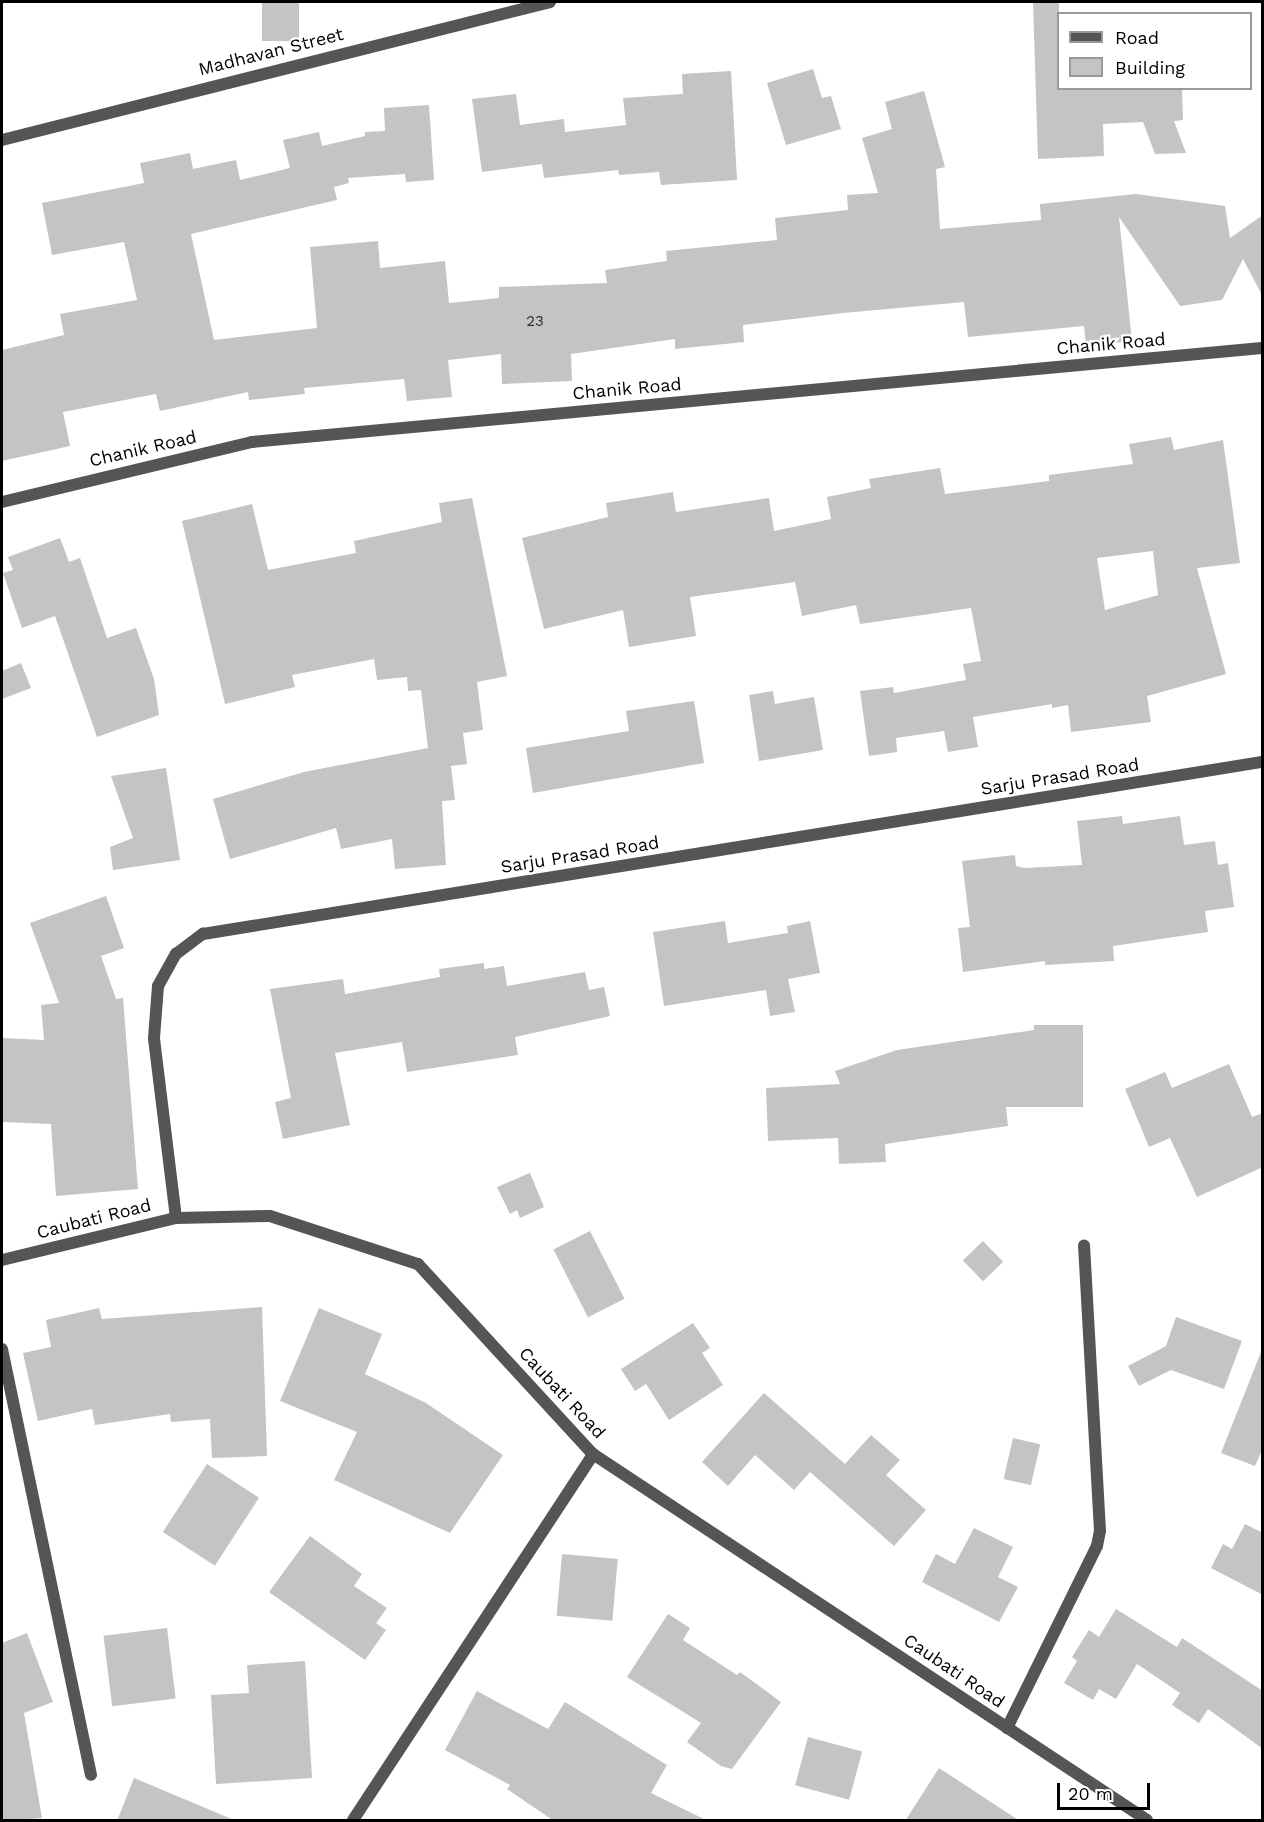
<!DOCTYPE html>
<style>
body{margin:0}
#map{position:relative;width:1264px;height:1822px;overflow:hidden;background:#fff;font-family:"Work Sans",sans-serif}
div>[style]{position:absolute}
.building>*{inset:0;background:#c4c4c4;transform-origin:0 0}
.minor>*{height:12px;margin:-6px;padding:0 6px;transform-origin:6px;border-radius:6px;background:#555}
.tertiary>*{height:12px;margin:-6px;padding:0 6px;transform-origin:6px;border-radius:6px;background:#555}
span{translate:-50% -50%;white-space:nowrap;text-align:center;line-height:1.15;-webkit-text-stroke:4.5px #fff;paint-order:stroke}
.number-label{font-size:15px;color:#313131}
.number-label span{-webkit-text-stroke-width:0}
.street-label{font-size:18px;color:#000}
.frame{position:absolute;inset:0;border:3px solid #000;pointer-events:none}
.legend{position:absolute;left:1057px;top:12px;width:195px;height:78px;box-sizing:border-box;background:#fff;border:2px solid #999;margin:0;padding:8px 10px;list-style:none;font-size:18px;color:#000}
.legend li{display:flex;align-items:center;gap:12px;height:30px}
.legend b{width:30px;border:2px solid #999}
.scale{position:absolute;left:1057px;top:1783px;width:93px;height:27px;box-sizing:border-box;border:3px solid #000;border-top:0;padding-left:8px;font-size:18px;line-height:21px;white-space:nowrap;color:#000;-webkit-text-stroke:4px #fff;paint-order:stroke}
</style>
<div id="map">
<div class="building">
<div style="left:262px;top:2px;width:37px;height:39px"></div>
<div style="clip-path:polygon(1059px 2px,1059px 88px,1182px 88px,1183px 120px,1174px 121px,1186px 153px,1155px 154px,1143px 122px,1103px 124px,1104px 156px,1038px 159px,1033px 3px)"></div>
<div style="clip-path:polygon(813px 69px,822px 98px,831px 96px,841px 129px,786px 145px,767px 83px)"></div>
<div style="clip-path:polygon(731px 71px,737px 180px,661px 185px,659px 172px,619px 175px,618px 170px,544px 178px,542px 164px,482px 172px,472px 99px,516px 94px,520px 125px,564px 119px,565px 132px,626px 125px,623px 98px,683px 94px,682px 74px)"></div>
<div style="clip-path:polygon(924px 91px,945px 167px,936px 169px,940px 229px,1041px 220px,1040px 204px,1136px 194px,1225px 206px,1230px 238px,1263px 215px,1263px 297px,1243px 259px,1222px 300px,1180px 306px,1119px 217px,1132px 341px,1086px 346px,1084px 326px,968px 337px,964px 302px,843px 313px,743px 325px,744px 342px,675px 349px,675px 339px,571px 354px,572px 381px,502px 384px,501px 354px,448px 360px,452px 397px,407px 401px,404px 379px,304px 388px,305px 394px,249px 400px,248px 392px,160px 411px,156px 394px,63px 412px,70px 446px,2px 461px,2px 350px,64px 335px,60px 314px,137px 300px,124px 242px,52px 255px,42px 203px,144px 183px,140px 163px,190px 153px,193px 169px,236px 160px,240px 180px,290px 168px,283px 140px,319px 132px,322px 146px,365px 136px,365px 132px,385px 131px,384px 108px,429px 105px,434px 180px,406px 182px,405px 174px,348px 178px,349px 183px,334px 187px,337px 200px,191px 234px,214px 340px,317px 328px,310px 247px,378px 241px,380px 268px,445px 261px,449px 303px,499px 298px,499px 287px,607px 283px,605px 270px,667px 261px,666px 251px,777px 240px,775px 218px,848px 210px,847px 195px,878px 193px,862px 138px,892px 129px,885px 102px)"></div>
<div style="clip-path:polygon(evenodd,1171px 437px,1174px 450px,1223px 440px,1240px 563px,1197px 568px,1226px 674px,1147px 696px,1151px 722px,1071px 732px,1068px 705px,1052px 708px,1052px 704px,973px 717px,978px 747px,948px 752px,944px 731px,896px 738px,897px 752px,869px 756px,860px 691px,893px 687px,894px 693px,966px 680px,963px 664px,981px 661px,971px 608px,860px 624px,856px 605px,802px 616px,795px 582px,690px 597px,696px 636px,629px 647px,623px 610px,544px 629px,522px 538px,608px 517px,606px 503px,673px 492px,676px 512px,769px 498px,774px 531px,831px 519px,827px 497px,871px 488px,869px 479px,940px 468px,945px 494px,1049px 481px,1049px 475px,1133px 464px,1129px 444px,1171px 437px,1153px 551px,1158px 595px,1105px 610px,1097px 558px,1153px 551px)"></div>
<div style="clip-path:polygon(472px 498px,507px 676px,477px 682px,483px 730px,463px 733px,467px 764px,451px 766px,455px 800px,442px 801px,446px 865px,395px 869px,392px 839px,341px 849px,336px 828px,230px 859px,213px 799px,304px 772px,428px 748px,421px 690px,408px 691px,407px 677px,377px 680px,374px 659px,292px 675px,295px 687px,225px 704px,182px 521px,252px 504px,268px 570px,356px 553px,354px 541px,442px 522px,439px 503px)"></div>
<div style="clip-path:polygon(60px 538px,69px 562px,80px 558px,107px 638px,136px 628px,154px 679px,159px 715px,97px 737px,55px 616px,22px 628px,3px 573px,13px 570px,8px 557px)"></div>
<div style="clip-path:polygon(21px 663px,31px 688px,2px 699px,2px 671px)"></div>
<div style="clip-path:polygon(773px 691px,775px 704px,814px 697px,823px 750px,759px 761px,749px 695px)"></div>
<div style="clip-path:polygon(694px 701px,704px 763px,533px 793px,526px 748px,629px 731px,626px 711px)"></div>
<div style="clip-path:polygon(166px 768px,180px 860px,113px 870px,110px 847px,133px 838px,111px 776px)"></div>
<div style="clip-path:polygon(1122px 816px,1123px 824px,1180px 816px,1184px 845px,1215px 841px,1218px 865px,1228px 863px,1234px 907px,1205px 911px,1208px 932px,1113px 946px,1114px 961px,1045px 965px,1045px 961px,963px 972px,958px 928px,970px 927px,962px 861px,1015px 855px,1016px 866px,1025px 868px,1082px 865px,1077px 821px)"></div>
<div style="clip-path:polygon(106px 896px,124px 948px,101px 956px,116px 999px,123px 998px,138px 1189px,56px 1196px,51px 1124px,2px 1122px,2px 1038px,44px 1040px,41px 1005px,59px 1003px,30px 923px)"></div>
<div style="clip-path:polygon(725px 921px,728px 943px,788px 933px,787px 926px,810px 921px,820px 973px,788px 979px,795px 1012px,770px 1016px,766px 990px,664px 1006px,653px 932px)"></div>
<div style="clip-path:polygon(484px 963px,484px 969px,504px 966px,507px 986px,585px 972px,589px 990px,604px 987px,610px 1016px,515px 1037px,518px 1055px,407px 1072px,402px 1042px,335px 1053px,350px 1125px,283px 1139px,275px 1102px,291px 1098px,270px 989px,343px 979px,345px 994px,440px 977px,439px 969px)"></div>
<div style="clip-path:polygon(1034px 1025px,1083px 1025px,1083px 1107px,1006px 1107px,1008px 1126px,885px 1144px,886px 1162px,839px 1164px,838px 1138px,768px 1141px,766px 1088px,840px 1084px,835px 1071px,897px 1050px,1034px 1030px)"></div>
<div style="clip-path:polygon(1229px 1064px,1252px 1117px,1263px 1113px,1263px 1167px,1197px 1197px,1170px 1138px,1149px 1147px,1125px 1089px,1165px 1072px,1172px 1088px)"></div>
<div style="clip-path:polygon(530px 1173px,544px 1207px,520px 1218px,517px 1210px,510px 1214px,497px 1187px)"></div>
<div style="left:590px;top:1231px;width:76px;height:41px;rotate:63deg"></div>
<div style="left:983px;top:1241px;width:29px;height:28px;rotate:46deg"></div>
<div style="clip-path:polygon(262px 1307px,267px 1456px,212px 1458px,210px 1419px,171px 1422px,170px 1414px,95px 1425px,92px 1409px,38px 1421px,23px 1353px,51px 1347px,46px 1320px,99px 1308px,102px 1319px)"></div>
<div style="clip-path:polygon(319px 1308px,382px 1334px,365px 1374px,426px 1403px,503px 1455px,450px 1533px,334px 1480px,357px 1432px,280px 1401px)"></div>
<div style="clip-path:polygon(1176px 1317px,1242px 1341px,1224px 1389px,1171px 1370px,1139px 1386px,1128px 1366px,1166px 1346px)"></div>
<div style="clip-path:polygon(693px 1323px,710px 1348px,702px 1353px,723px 1385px,669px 1420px,646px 1384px,635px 1391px,621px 1369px)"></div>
<div style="clip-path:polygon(1261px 1352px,1263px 1448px,1255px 1466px,1221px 1453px)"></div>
<div style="clip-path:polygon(764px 1393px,845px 1464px,871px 1435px,900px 1460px,886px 1475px,926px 1510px,894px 1546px,810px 1472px,794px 1490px,755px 1455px,728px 1486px,702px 1462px)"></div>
<div style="left:1013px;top:1438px;width:28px;height:42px;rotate:13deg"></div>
<div style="left:207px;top:1464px;width:62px;height:81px;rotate:33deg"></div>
<div style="clip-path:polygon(1245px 1524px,1263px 1533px,1263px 1595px,1211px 1568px,1223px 1544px,1232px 1549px)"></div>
<div style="clip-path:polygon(974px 1528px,1013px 1547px,998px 1577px,1018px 1587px,999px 1622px,922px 1582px,936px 1554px,955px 1564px)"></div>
<div style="clip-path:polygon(310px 1536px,362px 1574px,354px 1586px,387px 1608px,376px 1623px,386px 1630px,365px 1660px,269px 1592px)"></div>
<div style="left:562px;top:1554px;width:56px;height:62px;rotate:5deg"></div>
<div style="clip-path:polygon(1116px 1609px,1177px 1647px,1182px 1638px,1263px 1691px,1263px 1749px,1208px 1709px,1199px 1723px,1172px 1705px,1180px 1693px,1137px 1664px,1116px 1699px,1099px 1689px,1093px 1700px,1064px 1683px,1077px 1661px,1072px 1657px,1089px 1630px,1099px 1637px)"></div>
<div style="clip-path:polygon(668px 1614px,690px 1628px,683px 1640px,737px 1675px,740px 1672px,781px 1702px,732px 1769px,721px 1766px,687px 1742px,701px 1723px,627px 1677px)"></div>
<div style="left:167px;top:1628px;width:71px;height:64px;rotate:83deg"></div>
<div style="clip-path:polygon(27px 1633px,53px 1702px,24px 1713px,42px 1818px,2px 1821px,2px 1643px)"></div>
<div style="clip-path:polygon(305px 1661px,312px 1778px,216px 1784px,211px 1695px,249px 1693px,247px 1665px)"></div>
<div style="clip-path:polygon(477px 1691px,548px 1729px,565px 1702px,667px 1765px,651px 1793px,708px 1821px,554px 1821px,507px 1789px,510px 1785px,445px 1750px)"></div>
<div style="left:808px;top:1737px;width:56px;height:50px;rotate:15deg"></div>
<div style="clip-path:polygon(939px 1768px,1020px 1821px,905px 1821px)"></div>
<div style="clip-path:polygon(134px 1778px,234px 1820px,234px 1821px,117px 1821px)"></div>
</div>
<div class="minor">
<div style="left:2px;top:140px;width:565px;rotate:-14.13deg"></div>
<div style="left:2px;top:502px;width:257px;rotate:-13.5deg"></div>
<div style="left:252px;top:442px;width:1014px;rotate:-5.32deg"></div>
<div style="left:176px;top:1218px;width:181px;rotate:-97deg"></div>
<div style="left:154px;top:1038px;width:52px;rotate:-85.6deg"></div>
<div style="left:158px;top:986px;width:37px;rotate:-61deg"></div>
<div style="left:176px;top:954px;width:34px;rotate:-37deg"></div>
<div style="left:203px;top:934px;width:1073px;rotate:-9.23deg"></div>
<div style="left:2px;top:1349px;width:435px;rotate:78.2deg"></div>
<div style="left:1007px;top:1728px;width:203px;rotate:-63.7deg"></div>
<div style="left:1097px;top:1546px;width:15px;rotate:-79deg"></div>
<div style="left:1100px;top:1531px;width:286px;rotate:-93.2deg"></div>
<div style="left:353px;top:1820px;width:438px;rotate:-56.7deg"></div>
</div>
<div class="tertiary">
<div style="left:2px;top:1260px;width:179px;rotate:-13.6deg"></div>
<div style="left:176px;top:1218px;width:94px;rotate:-1.2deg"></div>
<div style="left:270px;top:1216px;width:156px;rotate:18deg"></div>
<div style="left:418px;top:1264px;width:258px;rotate:47.4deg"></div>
<div style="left:593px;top:1454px;width:664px;rotate:33.45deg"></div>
</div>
<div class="number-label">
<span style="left:535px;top:322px">23</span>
</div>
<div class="street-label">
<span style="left:271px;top:52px;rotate:-14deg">Madhavan Street</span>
<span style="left:1111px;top:344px;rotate:-5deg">Chanik Road</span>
<span style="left:627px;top:389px;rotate:-5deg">Chanik Road</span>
<span style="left:143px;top:449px;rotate:-13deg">Chanik Road</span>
<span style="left:1060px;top:777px;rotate:-9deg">Sarju Prasad Road</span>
<span style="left:580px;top:855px;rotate:-9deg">Sarju Prasad Road</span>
<span style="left:94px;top:1219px;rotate:-14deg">Caubati Road</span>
<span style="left:562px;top:1393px;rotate:47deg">Caubati Road</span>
<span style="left:954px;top:1671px;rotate:34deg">Caubati Road</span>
</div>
<div class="frame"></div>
<ul class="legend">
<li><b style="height:8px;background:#555"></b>Road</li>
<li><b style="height:16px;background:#c4c4c4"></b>Building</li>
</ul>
<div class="scale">20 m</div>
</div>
